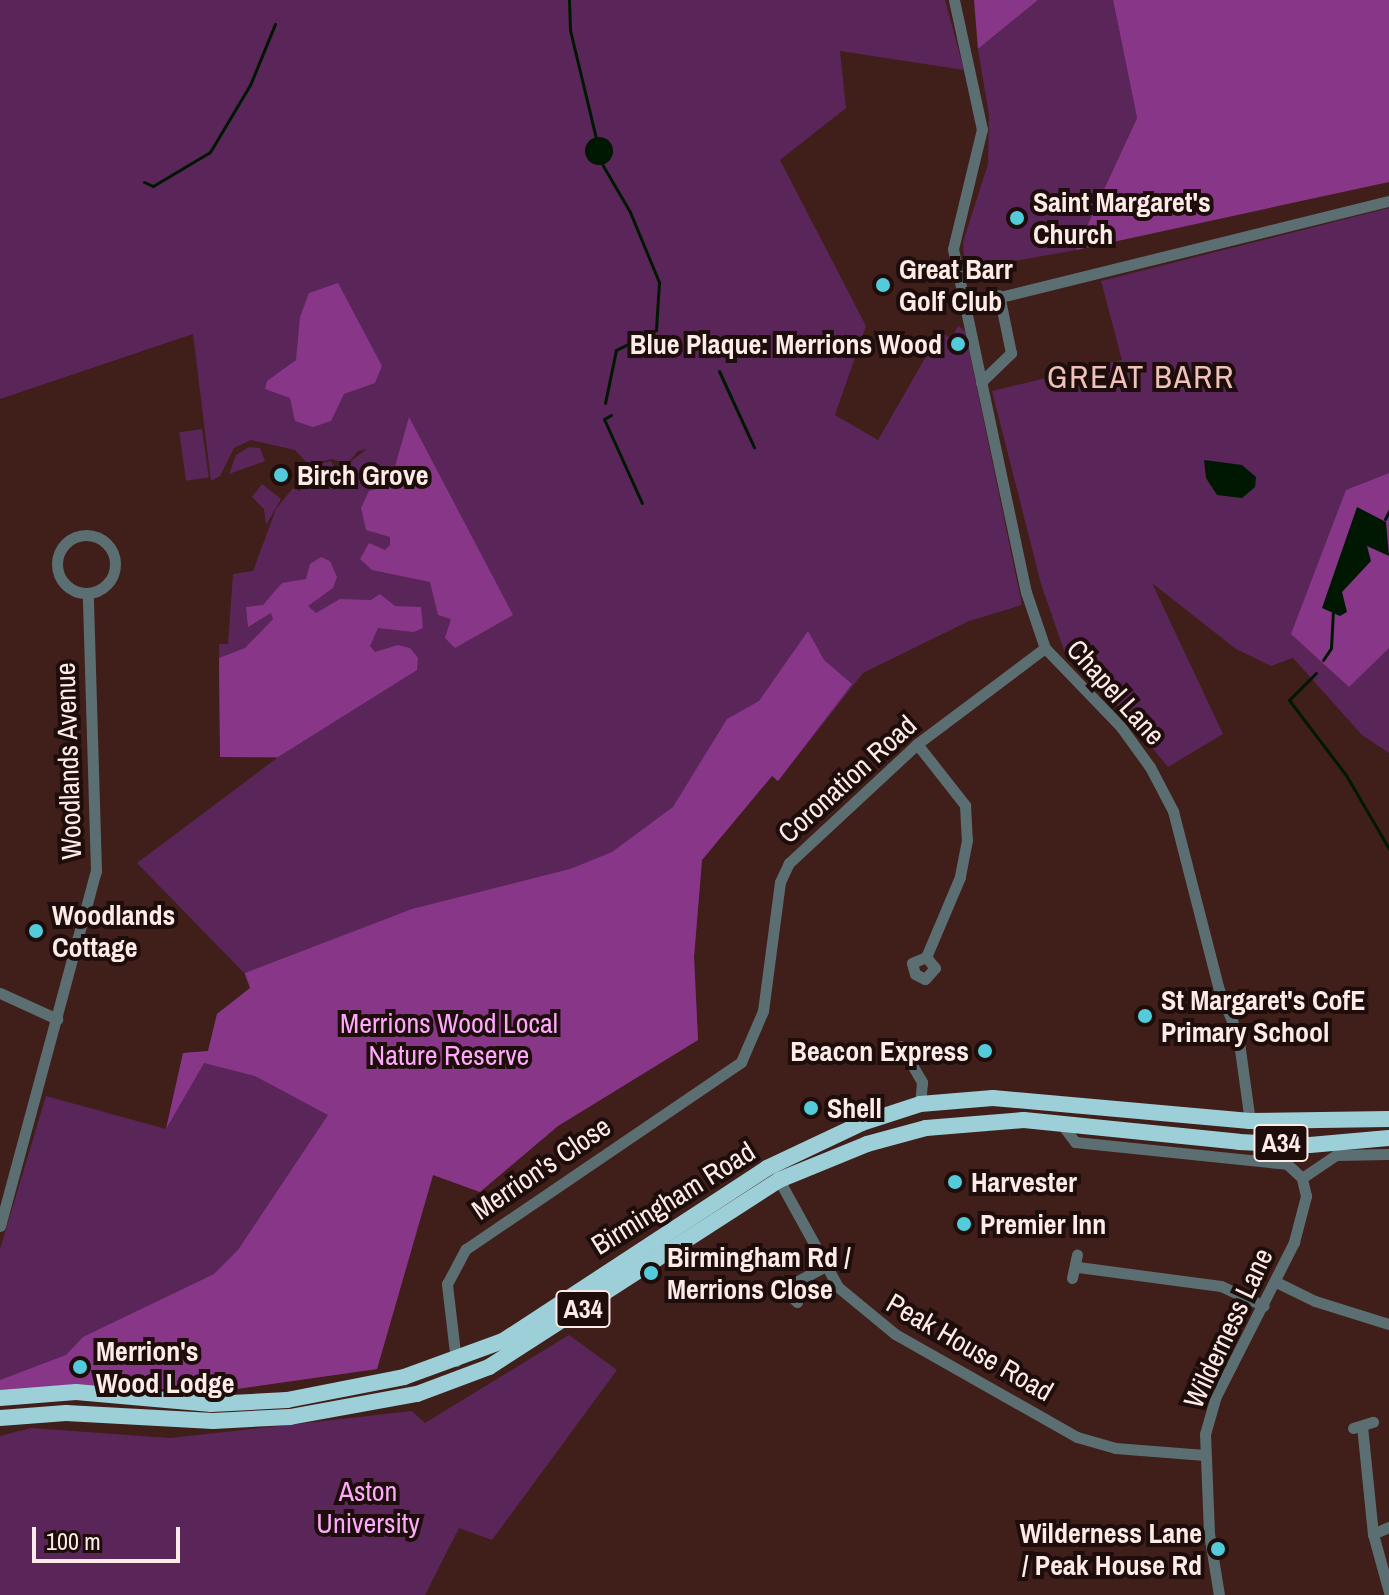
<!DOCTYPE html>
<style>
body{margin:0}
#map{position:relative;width:1389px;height:1595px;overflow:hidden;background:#401e1a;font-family:"Archivo Narrow",sans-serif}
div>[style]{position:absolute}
.green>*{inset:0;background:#5a2559;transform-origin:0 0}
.forest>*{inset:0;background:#883688}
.water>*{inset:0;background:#001802}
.round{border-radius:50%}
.stream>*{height:3px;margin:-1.5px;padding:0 1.5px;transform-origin:1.5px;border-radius:1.5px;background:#001802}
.minor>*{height:11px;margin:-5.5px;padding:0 5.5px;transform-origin:5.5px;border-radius:5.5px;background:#5b6f72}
.minor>.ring{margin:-5.5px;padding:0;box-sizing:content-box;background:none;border:11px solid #5b6f72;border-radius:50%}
.highway>*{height:16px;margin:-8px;padding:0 8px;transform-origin:8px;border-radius:8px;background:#9ccfd7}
.dots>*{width:22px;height:22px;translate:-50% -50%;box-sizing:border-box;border:4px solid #1d0d0b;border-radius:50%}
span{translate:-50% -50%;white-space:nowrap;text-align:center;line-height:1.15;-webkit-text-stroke:8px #1d0d0b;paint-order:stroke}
.shield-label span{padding:2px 6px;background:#1d0d0b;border:2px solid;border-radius:6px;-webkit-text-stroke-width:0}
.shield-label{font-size:26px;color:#feebe8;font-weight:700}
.poi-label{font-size:28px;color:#feebe8;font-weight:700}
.left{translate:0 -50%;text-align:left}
.right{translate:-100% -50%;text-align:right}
.street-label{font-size:28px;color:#feebe8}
.park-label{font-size:28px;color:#ffa8fc}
.quarter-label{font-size:32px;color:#f0c1ba;letter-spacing:2px}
.scale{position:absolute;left:32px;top:1527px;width:148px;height:36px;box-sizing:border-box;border:4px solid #feebe8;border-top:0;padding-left:10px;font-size:24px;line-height:28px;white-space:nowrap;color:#feebe8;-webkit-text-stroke:6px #1d0d0b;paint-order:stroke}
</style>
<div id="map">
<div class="green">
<div style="clip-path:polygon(0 0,945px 0,964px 70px,840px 51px,846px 108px,780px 160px,866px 326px,835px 415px,878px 440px,940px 332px,951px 338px,958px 326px,965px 331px,1022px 605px,969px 621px,863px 673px,778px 781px,772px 776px,702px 860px,694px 957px,698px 1040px,558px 1126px,480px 1192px,433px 1175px,377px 1369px,215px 1392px,111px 1386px,0 1394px,0 1249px,46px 1096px,166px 1129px,183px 1053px,208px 1051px,217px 1014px,250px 988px,244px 973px,137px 863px,277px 758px,220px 757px,219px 644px,228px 644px,233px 574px,253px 571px,276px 509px,293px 488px,300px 491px,310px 466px,331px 461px,336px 473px,349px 473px,351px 461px,367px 449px,358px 451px,347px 464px,332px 459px,309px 465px,295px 450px,251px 440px,234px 448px,220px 476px,211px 481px,193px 334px,0 399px)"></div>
<div style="clip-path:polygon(1038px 0,1113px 0,1137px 118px,1076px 250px,965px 270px,963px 242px,988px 164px,989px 115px,978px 49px)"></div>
<div style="clip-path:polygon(1389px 208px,1389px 753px,1362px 735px,1293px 658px,1271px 666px,1236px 649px,1152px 583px,1223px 734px,1168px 767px,1114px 702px,1066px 656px,1041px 584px,992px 391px,1122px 360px,1101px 281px)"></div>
<div style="left:202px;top:429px;width:49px;height:23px;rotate:82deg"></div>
<div style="clip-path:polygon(249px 447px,260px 448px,265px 461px,229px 474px,236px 455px)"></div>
<div style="clip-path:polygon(262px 484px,281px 499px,266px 525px,264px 509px,252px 497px)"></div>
<div style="clip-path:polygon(569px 1335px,617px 1370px,492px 1540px,459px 1528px,425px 1595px,0 1595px,0 1436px,31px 1428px,170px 1438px,412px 1411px,425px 1423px)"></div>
</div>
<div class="forest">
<div style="clip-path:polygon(974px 0,1038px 0,978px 49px)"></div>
<div style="clip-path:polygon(1113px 0,1389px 0,1389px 182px,1076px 250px,1137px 118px)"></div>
<div style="clip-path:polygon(338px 283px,382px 366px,375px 383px,344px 394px,331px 421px,313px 427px,295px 421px,290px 398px,265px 389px,267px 381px,296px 360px,300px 317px,309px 293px)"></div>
<div style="clip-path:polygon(409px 417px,513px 615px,455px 648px,445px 638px,451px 619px,438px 615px,430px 582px,372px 570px,360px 559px,369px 543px,385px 550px,390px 545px,390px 537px,366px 530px,361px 508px,369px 491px,385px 486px,392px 477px)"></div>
<div style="clip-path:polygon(1389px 473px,1389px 648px,1349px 687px,1291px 634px,1346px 490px)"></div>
<div style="clip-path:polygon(321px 557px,330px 561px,337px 577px,333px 588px,308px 606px,316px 613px,340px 599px,371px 600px,380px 594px,395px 606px,421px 607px,423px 628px,414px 632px,378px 628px,370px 646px,375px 652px,398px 645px,410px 648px,418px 658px,417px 670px,278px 757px,220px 757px,219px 658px,245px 648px,273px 619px,271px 613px,248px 627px,246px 607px,263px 605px,282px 583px,306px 579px,310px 564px)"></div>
<div style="clip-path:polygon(808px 631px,824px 660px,852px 684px,778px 781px,772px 776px,702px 860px,694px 957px,698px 1040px,558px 1126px,480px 1192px,433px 1175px,377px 1369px,215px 1392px,111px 1386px,0 1394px,0 1380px,66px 1355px,83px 1337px,214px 1274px,238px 1250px,328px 1115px,255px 1076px,204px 1063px,166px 1129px,183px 1053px,208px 1051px,217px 1014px,250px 988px,245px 973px,412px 909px,570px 869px,612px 852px,673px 807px,727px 719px,759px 701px)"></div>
</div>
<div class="water">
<div class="round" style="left:585px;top:137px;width:28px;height:28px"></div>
<div style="clip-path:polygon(1204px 460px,1242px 465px,1256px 477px,1255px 487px,1242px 498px,1217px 495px,1206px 478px)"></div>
<div style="clip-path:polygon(1357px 507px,1386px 522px,1389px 556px,1367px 546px,1371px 561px,1342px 592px,1347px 612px,1340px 616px,1322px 608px)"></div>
</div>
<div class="stream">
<div style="left:569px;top:0;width:30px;rotate:88deg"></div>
<div style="left:570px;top:30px;width:111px;rotate:76.5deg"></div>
<div style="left:602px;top:164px;width:56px;rotate:59.7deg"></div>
<div style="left:630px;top:212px;width:76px;rotate:67.5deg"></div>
<div style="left:659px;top:282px;width:48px;rotate:93.6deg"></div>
<div style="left:656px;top:330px;width:45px;rotate:153.4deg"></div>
<div style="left:616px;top:350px;width:54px;rotate:101.7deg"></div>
<div style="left:144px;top:182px;width:10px;rotate:24deg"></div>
<div style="left:153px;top:186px;width:66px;rotate:-30.8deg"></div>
<div style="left:210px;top:152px;width:78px;rotate:-59.2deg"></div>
<div style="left:250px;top:85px;width:66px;rotate:-67.7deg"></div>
<div style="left:719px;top:371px;width:84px;rotate:65.3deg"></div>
<div style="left:611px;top:415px;width:8px;rotate:150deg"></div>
<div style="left:604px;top:419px;width:92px;rotate:65.7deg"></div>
<div style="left:1385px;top:519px;width:9px;rotate:-63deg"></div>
<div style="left:1323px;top:660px;width:14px;rotate:-56deg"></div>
<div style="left:1331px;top:648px;width:35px;rotate:-87deg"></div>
<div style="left:1316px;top:673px;width:38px;rotate:135deg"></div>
<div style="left:1289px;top:700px;width:94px;rotate:52.8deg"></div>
<div style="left:1346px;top:775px;width:86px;rotate:59.8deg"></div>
</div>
<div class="minor">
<div style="left:954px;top:0;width:132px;rotate:77.8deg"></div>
<div style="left:982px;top:129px;width:123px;rotate:103.6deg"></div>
<div style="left:953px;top:249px;width:351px;rotate:78deg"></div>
<div style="left:1026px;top:592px;width:59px;rotate:71.3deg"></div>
<div style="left:1045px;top:648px;width:110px;rotate:46.1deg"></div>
<div style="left:1121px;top:727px;width:49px;rotate:54.1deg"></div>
<div style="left:1150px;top:767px;width:50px;rotate:62.4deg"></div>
<div style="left:1173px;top:811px;width:185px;rotate:75.6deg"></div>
<div style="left:1219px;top:990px;width:49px;rotate:67.1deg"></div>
<div style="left:1238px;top:1035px;width:87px;rotate:82.1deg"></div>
<div style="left:964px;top:306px;width:438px;rotate:-13.9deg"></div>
<div style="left:981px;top:382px;width:42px;rotate:-44deg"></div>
<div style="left:1011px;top:353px;width:59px;rotate:-101.7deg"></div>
<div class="ring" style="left:57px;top:535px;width:47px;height:47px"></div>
<div style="left:917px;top:744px;width:78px;rotate:51.8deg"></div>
<div style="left:965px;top:805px;width:35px;rotate:87deg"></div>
<div style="left:967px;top:840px;width:38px;rotate:101deg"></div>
<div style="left:960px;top:877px;width:87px;rotate:113deg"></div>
<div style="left:926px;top:957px;width:15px;rotate:157deg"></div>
<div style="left:912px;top:963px;width:11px;rotate:75deg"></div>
<div style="left:915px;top:974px;width:11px;rotate:27deg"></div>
<div style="left:925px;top:979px;width:15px;rotate:-48deg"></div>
<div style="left:935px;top:968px;width:14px;rotate:-129deg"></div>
<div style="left:0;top:993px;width:63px;rotate:24.5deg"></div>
<div style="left:901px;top:1046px;width:42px;rotate:59.7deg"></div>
<div style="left:922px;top:1082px;width:22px;rotate:95deg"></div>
<div style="left:1060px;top:1122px;width:25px;rotate:53deg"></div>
<div style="left:1075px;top:1142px;width:213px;rotate:5.9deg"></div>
<div style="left:1287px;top:1164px;width:21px;rotate:43deg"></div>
<div style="left:1302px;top:1178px;width:41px;rotate:-34.1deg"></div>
<div style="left:1336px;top:1155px;width:53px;rotate:-1.1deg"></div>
<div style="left:779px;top:1180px;width:122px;rotate:61.1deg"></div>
<div style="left:838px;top:1287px;width:74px;rotate:39.5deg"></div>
<div style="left:895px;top:1334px;width:209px;rotate:29.5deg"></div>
<div style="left:1077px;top:1437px;width:40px;rotate:16deg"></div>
<div style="left:1115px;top:1448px;width:90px;rotate:4.4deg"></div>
<div style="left:0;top:1226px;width:368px;rotate:-74.9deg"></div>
<div style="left:96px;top:871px;width:277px;rotate:-91.7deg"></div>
<div style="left:1078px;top:1267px;width:144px;rotate:7.6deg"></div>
<div style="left:1221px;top:1286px;width:47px;rotate:24.9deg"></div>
<div style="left:1072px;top:1278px;width:24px;rotate:-78deg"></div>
<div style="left:1276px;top:1282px;width:43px;rotate:26deg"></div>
<div style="left:1315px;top:1301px;width:77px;rotate:17.3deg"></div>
<div style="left:797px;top:1302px;width:16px;rotate:-135deg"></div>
<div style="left:786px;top:1291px;width:5px;rotate:-68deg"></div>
<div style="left:788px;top:1286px;width:43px;rotate:-27.8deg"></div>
<div style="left:456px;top:1361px;width:78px;rotate:-96.7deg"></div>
<div style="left:447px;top:1284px;width:40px;rotate:-62deg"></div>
<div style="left:466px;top:1249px;width:333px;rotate:-34.2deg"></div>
<div style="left:741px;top:1062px;width:56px;rotate:-66.7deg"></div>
<div style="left:763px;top:1011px;width:130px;rotate:-82.5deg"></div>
<div style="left:780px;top:882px;width:21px;rotate:-65deg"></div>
<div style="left:789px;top:863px;width:175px;rotate:-42.9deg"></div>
<div style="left:917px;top:744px;width:160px;rotate:-36.9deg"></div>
<div style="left:1362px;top:1426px;width:109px;rotate:84.2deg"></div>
<div style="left:1373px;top:1534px;width:60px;rotate:74.6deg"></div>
<div style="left:1353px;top:1428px;width:21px;rotate:-17deg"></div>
<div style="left:1373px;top:1534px;width:17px;rotate:-24deg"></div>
<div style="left:1219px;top:1595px;width:63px;rotate:-99.2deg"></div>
<div style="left:1209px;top:1533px;width:99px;rotate:-92.3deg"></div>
<div style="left:1205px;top:1434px;width:40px;rotate:-74deg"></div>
<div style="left:1216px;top:1396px;width:173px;rotate:-63.1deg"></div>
<div style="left:1294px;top:1242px;width:48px;rotate:-75.4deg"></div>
<div style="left:1306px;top:1196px;width:18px;rotate:-103deg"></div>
</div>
<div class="highway">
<div style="left:0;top:1398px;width:76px;rotate:-4.5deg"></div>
<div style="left:76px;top:1392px;width:136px;rotate:5.1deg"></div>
<div style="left:211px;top:1404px;width:76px;rotate:-3deg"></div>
<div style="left:287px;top:1400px;width:119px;rotate:-11.1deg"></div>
<div style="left:404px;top:1377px;width:105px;rotate:-20deg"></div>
<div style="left:503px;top:1341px;width:316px;rotate:-33.2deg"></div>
<div style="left:767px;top:1168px;width:105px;rotate:-25.3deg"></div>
<div style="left:862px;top:1123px;width:61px;rotate:-18.1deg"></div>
<div style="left:920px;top:1104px;width:73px;rotate:-4.7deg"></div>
<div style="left:993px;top:1098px;width:258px;rotate:5.1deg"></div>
<div style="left:1250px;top:1121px;width:139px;rotate:-0.8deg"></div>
<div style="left:0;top:1418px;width:66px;rotate:-4.3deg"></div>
<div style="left:66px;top:1413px;width:147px;rotate:3.1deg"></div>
<div style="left:213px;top:1421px;width:77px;rotate:-3deg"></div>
<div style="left:290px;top:1417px;width:129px;rotate:-10.3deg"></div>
<div style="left:417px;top:1394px;width:77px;rotate:-20.6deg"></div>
<div style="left:489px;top:1367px;width:345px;rotate:-32.8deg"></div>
<div style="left:779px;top:1180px;width:95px;rotate:-22.2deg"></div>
<div style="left:867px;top:1144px;width:61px;rotate:-15.2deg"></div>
<div style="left:926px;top:1128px;width:98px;rotate:-4.7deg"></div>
<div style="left:1024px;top:1120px;width:216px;rotate:5.8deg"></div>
<div style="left:1239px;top:1142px;width:71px;rotate:2.4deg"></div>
<div style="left:1310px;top:1145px;width:79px;rotate:-5.1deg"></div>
</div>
<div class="dots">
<div style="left:1017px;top:218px;background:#53cbdb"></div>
<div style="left:883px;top:285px;background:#53cbdb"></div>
<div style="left:958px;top:344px;background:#53cbdb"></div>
<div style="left:281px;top:475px;background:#53cbdb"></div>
<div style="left:36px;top:931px;background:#53cbdb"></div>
<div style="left:1145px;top:1016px;background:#53cbdb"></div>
<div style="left:985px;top:1051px;background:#53cbdb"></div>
<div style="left:811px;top:1108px;background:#53cbdb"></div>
<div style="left:955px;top:1182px;background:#53cbdb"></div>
<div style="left:964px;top:1224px;background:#53cbdb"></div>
<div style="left:651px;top:1273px;background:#53cbdb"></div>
<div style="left:80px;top:1367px;background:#53cbdb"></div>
<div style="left:1218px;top:1549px;background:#53cbdb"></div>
</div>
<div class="shield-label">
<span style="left:1281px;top:1143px">A34</span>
<span style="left:583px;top:1309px">A34</span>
</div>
<div class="poi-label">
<span class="left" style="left:1033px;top:218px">Saint Margaret's<br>Church</span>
<span class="left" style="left:899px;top:285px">Great Barr<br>Golf Club</span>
<span class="right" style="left:942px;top:344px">Blue Plaque: Merrions Wood</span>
<span class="left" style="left:297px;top:475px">Birch Grove</span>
<span class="left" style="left:52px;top:931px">Woodlands<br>Cottage</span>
<span class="left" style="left:1161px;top:1016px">St Margaret's CofE<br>Primary School</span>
<span class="right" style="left:969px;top:1051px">Beacon Express</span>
<span class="left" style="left:827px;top:1108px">Shell</span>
<span class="left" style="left:971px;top:1182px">Harvester</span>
<span class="left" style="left:980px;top:1224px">Premier Inn</span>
<span class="left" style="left:667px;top:1273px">Birmingham Rd /<br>Merrions Close</span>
<span class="left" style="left:96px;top:1367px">Merrion's<br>Wood Lodge</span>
<span class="right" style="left:1202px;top:1549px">Wilderness Lane<br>/ Peak House Rd</span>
</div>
<div class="street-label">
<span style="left:1116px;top:692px;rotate:48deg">Chapel Lane</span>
<span style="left:68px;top:761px;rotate:-92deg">Woodlands Avenue</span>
<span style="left:847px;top:779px;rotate:-42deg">Coronation Road</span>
<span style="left:541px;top:1168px;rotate:-34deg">Merrion's Close</span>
<span style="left:673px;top:1198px;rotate:-32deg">Birmingham Road</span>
<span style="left:1228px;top:1328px;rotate:-65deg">Wilderness Lane</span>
<span style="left:970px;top:1347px;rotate:30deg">Peak House Road</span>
</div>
<div class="park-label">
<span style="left:449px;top:1039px">Merrions Wood Local<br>Nature Reserve</span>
<span style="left:368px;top:1507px">Aston<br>University</span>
</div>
<div class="quarter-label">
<span style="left:1141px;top:377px">GREAT BARR</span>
</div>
<div class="scale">100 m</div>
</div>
